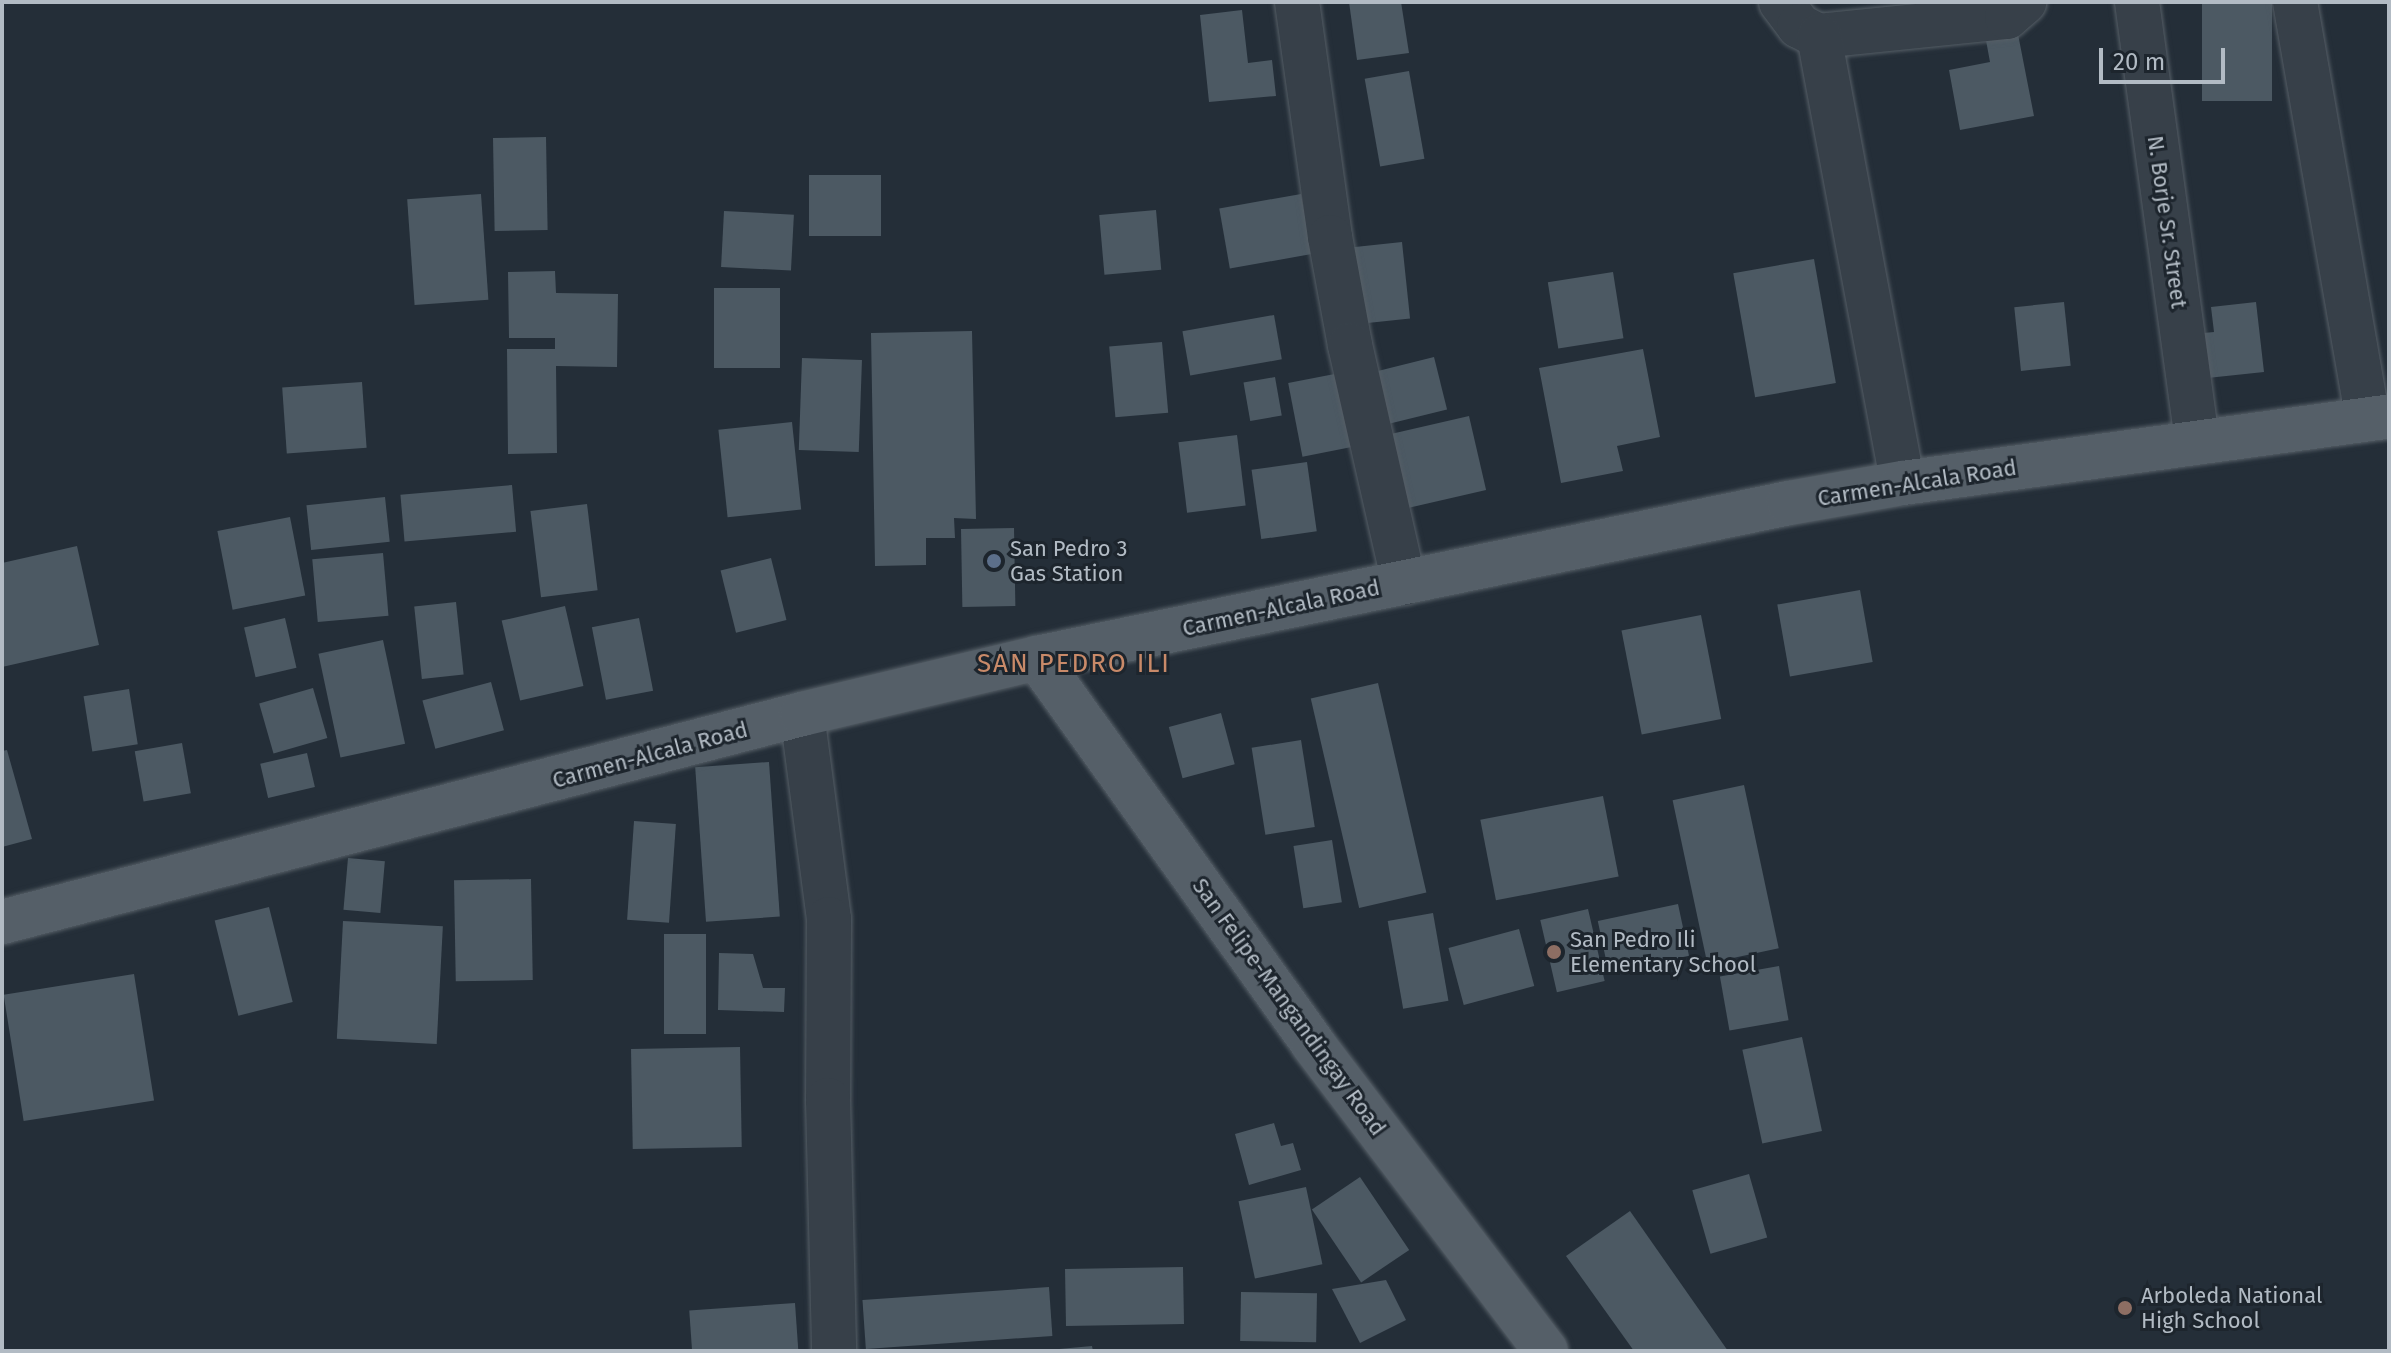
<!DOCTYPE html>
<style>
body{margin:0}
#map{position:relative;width:2391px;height:1353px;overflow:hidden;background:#242e38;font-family:"Fira Sans",sans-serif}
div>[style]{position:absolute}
.building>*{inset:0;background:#4c5963;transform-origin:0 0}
.roads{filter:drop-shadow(0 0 2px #555e66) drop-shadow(0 0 2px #555e66)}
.minor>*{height:44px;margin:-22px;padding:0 22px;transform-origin:22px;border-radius:22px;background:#374049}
.major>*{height:44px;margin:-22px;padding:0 22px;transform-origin:22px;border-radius:22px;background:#555f68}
.dots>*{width:22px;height:22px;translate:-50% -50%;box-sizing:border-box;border:4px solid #1d252d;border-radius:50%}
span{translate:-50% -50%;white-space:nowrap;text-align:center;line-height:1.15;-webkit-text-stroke:6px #1d252d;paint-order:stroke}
.street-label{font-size:22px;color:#b2bbc4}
.poi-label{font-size:22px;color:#b2bbc4}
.left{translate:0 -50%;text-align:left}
.quarter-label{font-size:26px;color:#c98a69;letter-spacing:2px}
.frame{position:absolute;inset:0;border:4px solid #b2bbc4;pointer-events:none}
.scale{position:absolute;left:2099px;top:48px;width:126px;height:36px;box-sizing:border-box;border:4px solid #b2bbc4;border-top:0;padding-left:10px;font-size:24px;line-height:28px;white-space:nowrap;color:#b2bbc4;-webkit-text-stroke:6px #1d252d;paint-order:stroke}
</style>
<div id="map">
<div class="building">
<div style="clip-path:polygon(1349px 2px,1401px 2px,1409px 53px,1357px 60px)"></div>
<div style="left:2202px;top:2px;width:70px;height:99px"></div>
<div style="clip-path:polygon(1242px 10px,1248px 63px,1272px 60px,1276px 96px,1209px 102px,1200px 15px)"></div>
<div style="clip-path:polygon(2017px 29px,2034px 116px,1960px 130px,1949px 70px,1990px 62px,1985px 35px)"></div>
<div style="left:1409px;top:71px;width:89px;height:45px;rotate:80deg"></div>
<div style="left:546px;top:137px;width:93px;height:53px;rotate:89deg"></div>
<div style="left:809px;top:175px;width:72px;height:61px"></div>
<div style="left:481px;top:194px;width:106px;height:74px;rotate:86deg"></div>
<div style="left:1301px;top:194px;width:61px;height:83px;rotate:80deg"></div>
<div style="left:1156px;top:210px;width:60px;height:57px;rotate:85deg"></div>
<div style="left:724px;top:211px;width:70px;height:56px;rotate:3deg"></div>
<div style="left:1402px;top:242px;width:77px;height:52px;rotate:84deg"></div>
<div style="left:1814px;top:259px;width:126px;height:82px;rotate:80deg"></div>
<div style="clip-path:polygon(555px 271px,556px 293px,618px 294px,617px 367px,556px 366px,557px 453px,508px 454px,507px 349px,555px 349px,555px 338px,509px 338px,508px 272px)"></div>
<div style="left:1613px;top:272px;width:67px;height:66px;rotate:81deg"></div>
<div style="left:714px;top:288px;width:66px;height:80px"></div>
<div style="left:2064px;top:302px;width:64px;height:50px;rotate:84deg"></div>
<div style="clip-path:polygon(2256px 302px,2264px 372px,2198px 379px,2193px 334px,2214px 332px,2211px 307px)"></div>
<div style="left:1274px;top:315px;width:45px;height:93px;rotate:80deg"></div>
<div style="clip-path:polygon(972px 331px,976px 519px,954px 518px,955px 538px,926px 538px,926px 565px,875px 566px,871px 333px)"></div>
<div style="left:1162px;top:342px;width:71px;height:53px;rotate:85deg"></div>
<div style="clip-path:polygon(1643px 349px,1660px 437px,1617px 446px,1623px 471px,1561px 483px,1539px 368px)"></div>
<div style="left:1434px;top:357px;width:54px;height:65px;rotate:76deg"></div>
<div style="left:802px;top:358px;width:60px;height:92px;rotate:2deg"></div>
<div style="left:1350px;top:371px;width:75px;height:63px;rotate:79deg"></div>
<div style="left:1275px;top:377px;width:39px;height:32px;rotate:80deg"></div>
<div style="left:362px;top:382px;width:66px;height:80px;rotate:86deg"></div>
<div style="left:1469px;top:416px;width:76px;height:88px;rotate:77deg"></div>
<div style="left:792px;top:422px;width:88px;height:74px;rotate:84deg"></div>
<div style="left:1237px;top:435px;width:71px;height:59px;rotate:83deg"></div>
<div style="left:1307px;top:462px;width:70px;height:56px;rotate:82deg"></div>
<div style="left:512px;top:485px;width:47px;height:112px;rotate:85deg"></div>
<div style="left:385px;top:497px;width:45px;height:79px;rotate:84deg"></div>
<div style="left:587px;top:504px;width:87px;height:57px;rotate:83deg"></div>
<div style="left:290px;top:517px;width:80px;height:74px;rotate:79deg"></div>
<div style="left:1014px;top:528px;width:78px;height:53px;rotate:89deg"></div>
<div style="clip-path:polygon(77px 546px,99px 645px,2px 667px,2px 563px)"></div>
<div style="left:383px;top:553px;width:63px;height:71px;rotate:85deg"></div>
<div style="left:771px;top:558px;width:64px;height:52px;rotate:76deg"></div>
<div style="left:1860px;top:590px;width:73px;height:84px;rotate:80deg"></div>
<div style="left:456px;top:602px;width:73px;height:42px;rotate:84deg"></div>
<div style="left:565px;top:606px;width:82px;height:65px;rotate:77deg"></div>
<div style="left:1701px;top:615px;width:106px;height:81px;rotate:79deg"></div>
<div style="left:285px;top:618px;width:51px;height:42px;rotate:77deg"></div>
<div style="left:639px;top:618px;width:74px;height:48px;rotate:79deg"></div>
<div style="left:383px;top:640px;width:106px;height:66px;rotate:78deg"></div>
<div style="left:491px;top:682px;width:50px;height:71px;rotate:75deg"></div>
<div style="left:1378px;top:683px;width:215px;height:69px;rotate:77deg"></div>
<div style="left:313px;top:688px;width:52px;height:56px;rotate:74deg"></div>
<div style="left:129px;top:689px;width:56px;height:46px;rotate:81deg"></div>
<div style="left:1221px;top:713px;width:53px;height:54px;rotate:75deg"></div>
<div style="left:1301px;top:740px;width:88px;height:50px;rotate:81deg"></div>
<div style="left:182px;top:743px;width:51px;height:48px;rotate:80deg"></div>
<div style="clip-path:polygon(7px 750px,32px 839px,2px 847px,2px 751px)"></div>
<div style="left:307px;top:753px;width:35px;height:48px;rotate:77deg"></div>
<div style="left:769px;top:762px;width:155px;height:74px;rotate:86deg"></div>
<div style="left:1744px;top:785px;width:167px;height:73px;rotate:78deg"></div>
<div style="left:1603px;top:796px;width:82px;height:125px;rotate:79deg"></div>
<div style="left:634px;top:821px;width:42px;height:99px;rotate:4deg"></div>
<div style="left:1332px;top:840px;width:63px;height:39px;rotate:81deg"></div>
<div style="left:348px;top:858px;width:37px;height:52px;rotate:5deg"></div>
<div style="left:531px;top:879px;width:101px;height:77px;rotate:89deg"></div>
<div style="left:1678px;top:904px;width:53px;height:82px;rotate:78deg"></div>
<div style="left:269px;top:907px;width:98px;height:56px;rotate:76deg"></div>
<div style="left:1588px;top:909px;width:74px;height:49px;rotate:77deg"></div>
<div style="left:1433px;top:913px;width:89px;height:46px;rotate:80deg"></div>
<div style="left:343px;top:921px;width:100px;height:118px;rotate:3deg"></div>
<div style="left:1519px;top:929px;width:59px;height:73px;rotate:75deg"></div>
<div style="left:664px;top:934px;width:42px;height:100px"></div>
<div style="clip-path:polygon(719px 953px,753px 954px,763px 988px,785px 988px,784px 1012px,718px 1010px)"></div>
<div style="left:1779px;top:966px;width:55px;height:60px;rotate:80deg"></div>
<div style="left:134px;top:974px;width:128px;height:132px;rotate:81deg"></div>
<div style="left:1802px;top:1037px;width:96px;height:61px;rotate:78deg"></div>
<div style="left:740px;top:1047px;width:100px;height:109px;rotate:89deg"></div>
<div style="clip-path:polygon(1274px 1123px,1281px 1146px,1293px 1143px,1301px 1170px,1249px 1185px,1235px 1134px)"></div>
<div style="left:1749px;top:1174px;width:66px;height:59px;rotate:74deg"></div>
<div style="left:1360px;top:1177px;width:88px;height:58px;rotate:56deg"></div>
<div style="left:1306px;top:1187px;width:79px;height:69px;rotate:78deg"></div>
<div style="clip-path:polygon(1630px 1211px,1728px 1351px,1634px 1351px,1566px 1256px)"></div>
<div style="left:1183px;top:1267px;width:57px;height:118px;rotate:89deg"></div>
<div style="clip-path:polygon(1386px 1280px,1406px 1320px,1360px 1343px,1332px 1289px)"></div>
<div style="left:1049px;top:1287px;width:49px;height:187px;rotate:86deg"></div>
<div style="left:1241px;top:1292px;width:76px;height:49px;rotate:1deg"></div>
<div style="left:795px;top:1303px;width:48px;height:106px;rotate:86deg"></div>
<div style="clip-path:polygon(1092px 1346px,1093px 1351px,1060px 1351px,1059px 1349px)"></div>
</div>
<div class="roads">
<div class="minor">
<div style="left:1297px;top:2px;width:237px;rotate:82deg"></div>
<div style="left:1330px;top:237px;width:110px;rotate:79.5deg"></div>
<div style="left:1350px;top:345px;width:244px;rotate:77.2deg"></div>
<div style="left:1781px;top:2px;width:30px;rotate:53deg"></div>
<div style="left:1799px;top:26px;width:22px;rotate:27deg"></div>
<div style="left:1819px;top:36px;width:189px;rotate:-5.8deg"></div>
<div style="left:2007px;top:17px;width:23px;rotate:-41deg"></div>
<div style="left:2137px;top:2px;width:443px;rotate:82.2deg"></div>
<div style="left:2295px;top:2px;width:423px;rotate:80.1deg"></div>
<div style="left:1819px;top:36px;width:455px;rotate:79.4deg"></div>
<div style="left:802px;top:714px;width:207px;rotate:82.5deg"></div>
<div style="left:829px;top:919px;width:181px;rotate:90.3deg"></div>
<div style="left:828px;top:1100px;width:251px;rotate:88.6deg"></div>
</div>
<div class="major">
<div style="left:1037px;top:658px;width:475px;rotate:54.4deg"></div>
<div style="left:1313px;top:1044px;width:385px;rotate:52.8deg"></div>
<div style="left:2px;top:922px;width:827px;rotate:-14.57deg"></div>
<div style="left:802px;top:714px;width:242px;rotate:-13.4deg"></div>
<div style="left:1037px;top:658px;width:768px;rotate:-11.65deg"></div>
<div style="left:1789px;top:503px;width:116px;rotate:-10deg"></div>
<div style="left:1903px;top:483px;width:491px;rotate:-7.8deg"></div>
</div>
</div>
<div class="dots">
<div style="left:994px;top:561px;background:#5c6f8a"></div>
<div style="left:1554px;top:952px;background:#8d6e63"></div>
<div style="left:2125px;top:1308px;background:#8d6e63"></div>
</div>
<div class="street-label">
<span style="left:2167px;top:222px;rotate:82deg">N. Borje Sr. Street</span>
<span style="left:1917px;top:483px;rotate:-9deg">Carmen-Alcala Road</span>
<span style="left:1281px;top:608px;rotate:-12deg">Carmen-Alcala Road</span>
<span style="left:650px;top:755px;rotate:-15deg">Carmen-Alcala Road</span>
<span style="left:1289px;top:1007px;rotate:54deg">San Felipe-Mangandingay Road</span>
</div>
<div class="poi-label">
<span class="left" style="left:1010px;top:561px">San Pedro 3<br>Gas Station</span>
<span class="left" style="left:1570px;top:952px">San Pedro Ili<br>Elementary School</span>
<span class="left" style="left:2141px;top:1308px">Arboleda National<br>High School</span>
</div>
<div class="quarter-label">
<span style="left:1074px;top:664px">SAN PEDRO ILI</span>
</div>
<div class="frame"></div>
<div class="scale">20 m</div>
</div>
